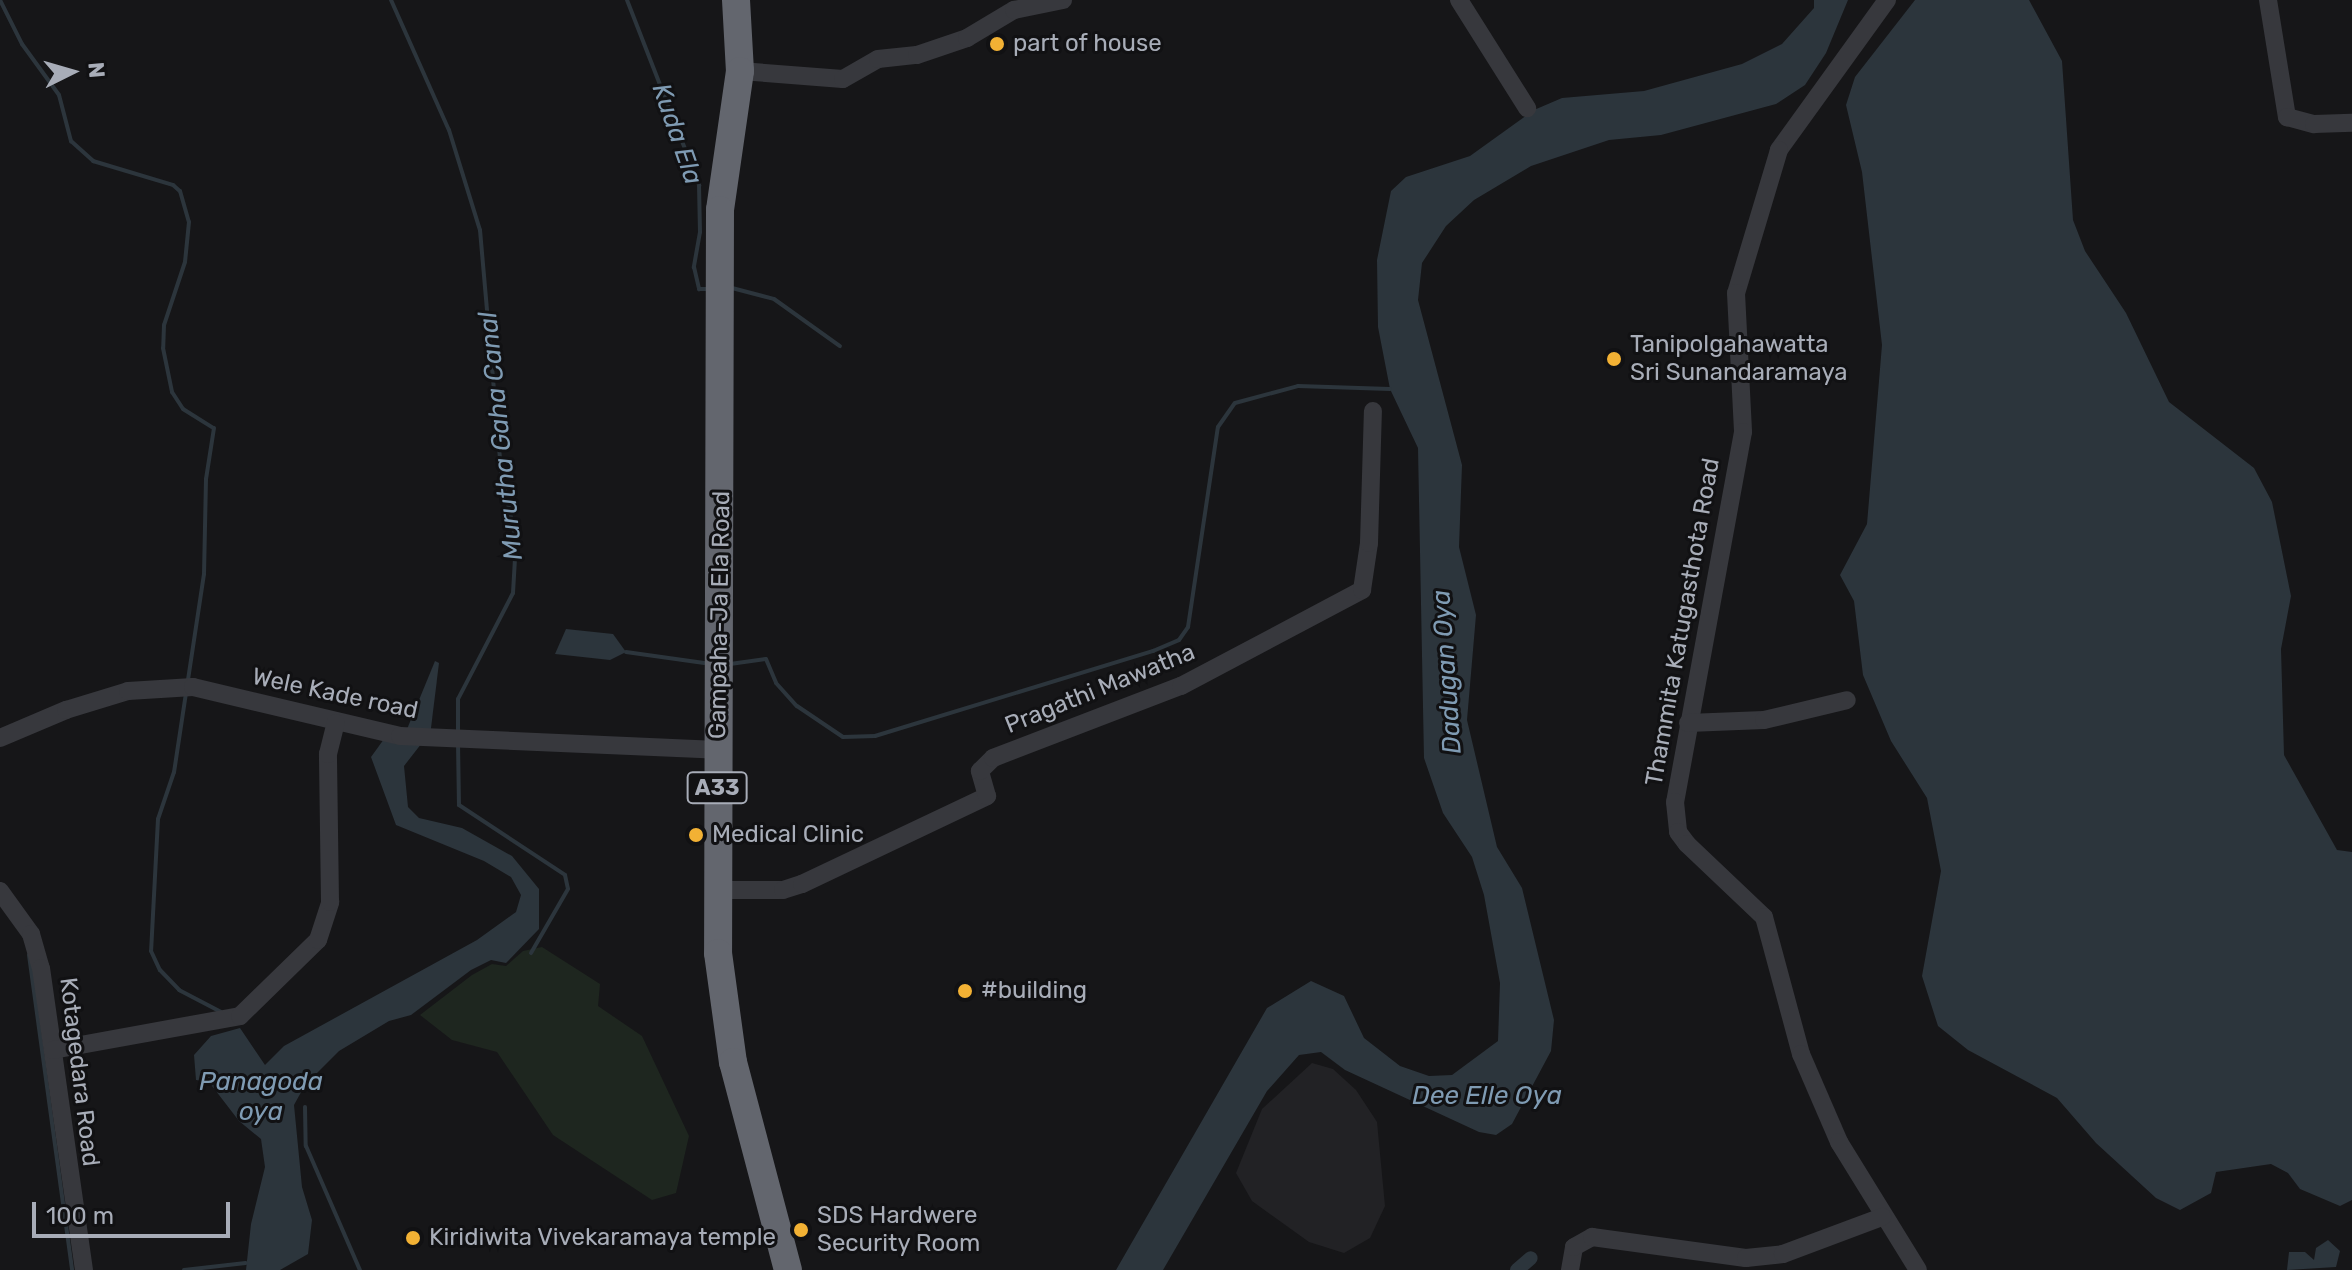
<!DOCTYPE html>
<style>
body{margin:0}
#map{position:relative;width:2352px;height:1270px;overflow:hidden;background:#161618;font-family:Rubik,sans-serif}
div>[style]{position:absolute}
.built>*{inset:0;background:#222225}
.green>*{inset:0;background:#1e261f}
.water>*{inset:0;background:#2c353c}
.stream>*{height:4px;margin:-2px;padding:0 2px;transform-origin:2px;border-radius:2px;background:#2c353c}
.canal>*{height:14px;margin:-7px;padding:0 7px;transform-origin:7px;border-radius:7px;background:#2c353c}
.minor>*{height:18px;margin:-9px;padding:0 9px;transform-origin:9px;border-radius:9px;background:#37383d}
.highway>*{height:28px;margin:-14px;padding:0 14px;transform-origin:14px;border-radius:14px;background:#63666e}
.dots>*{width:22px;height:22px;translate:-50% -50%;box-sizing:border-box;border:4px solid #111113;border-radius:50%}
span{translate:-50% -50%;white-space:nowrap;text-align:center;line-height:1.15;-webkit-text-stroke:6px #111113;paint-order:stroke}
.shield-label span{padding:2px 6px;background:#111113;border:2px solid;border-radius:6px;-webkit-text-stroke-width:0}
.shield-label{font-size:22px;color:#a8adb8;font-weight:700}
.poi-label{font-size:24px;color:#a8adb8}
.left{translate:0 -50%;text-align:left}
.street-label{font-size:24px;color:#a8adb8}
.water-label{font-size:26px;color:#7f9bb3;font-style:italic}
.north{position:absolute;left:32px;top:32px;width:80px;height:80px;-webkit-text-stroke:6px #111113;paint-order:stroke;rotate:85deg;font-size:22px;font-weight:700;line-height:32px;text-align:center;color:#a8adb8}
.north::after{content:'';display:block;margin:auto;width:28px;height:36px;background:#a8adb8;clip-path:polygon(50% 0,100% 100%,50% 72%,0 100%)}
.scale{position:absolute;left:32px;top:1202px;width:198px;height:36px;box-sizing:border-box;border:4px solid #a8adb8;border-top:0;padding-left:10px;font-size:24px;line-height:28px;white-space:nowrap;color:#a8adb8;-webkit-text-stroke:6px #111113;paint-order:stroke}
</style>
<div id="map">
<div class="built">
<div style="clip-path:polygon(1312px 1063px,1333px 1069px,1356px 1090px,1377px 1122px,1385px 1206px,1370px 1238px,1344px 1253px,1309px 1242px,1252px 1201px,1236px 1173px,1262px 1109px)"></div>
</div>
<div class="green">
<div style="clip-path:polygon(542px 947px,600px 984px,598px 1006px,642px 1036px,689px 1136px,676px 1193px,652px 1200px,553px 1135px,497px 1052px,452px 1040px,420px 1015px,472px 975px,492px 964px,506px 966px,523px 951px)"></div>
</div>
<div class="water">
<div style="clip-path:polygon(1814px 0,1848px 0,1826px 53px,1805px 85px,1776px 104px,1661px 135px,1609px 140px,1531px 166px,1474px 200px,1446px 226px,1422px 263px,1418px 300px,1462px 465px,1459px 547px,1476px 615px,1467px 720px,1497px 847px,1522px 888px,1554px 1020px,1551px 1051px,1512px 1124px,1496px 1135px,1479px 1132px,1345px 1070px,1321px 1052px,1299px 1055px,1267px 1091px,1163px 1270px,1116px 1270px,1267px 1008px,1311px 981px,1344px 996px,1364px 1038px,1400px 1066px,1429px 1076px,1452px 1075px,1498px 1041px,1500px 983px,1484px 895px,1472px 857px,1443px 813px,1424px 758px,1418px 448px,1390px 389px,1378px 327px,1377px 260px,1391px 191px,1406px 177px,1470px 156px,1534px 110px,1562px 98px,1644px 91px,1742px 64px,1782px 44px,1814px 8px)"></div>
<div style="clip-path:polygon(1915px 0,2029px 0,2062px 61px,2073px 220px,2085px 251px,2126px 313px,2169px 402px,2254px 468px,2272px 502px,2291px 596px,2281px 649px,2284px 755px,2337px 850px,2352px 852px,2352px 1200px,2340px 1206px,2300px 1189px,2288px 1173px,2271px 1164px,2216px 1172px,2211px 1193px,2180px 1210px,2156px 1198px,2096px 1143px,2057px 1098px,1968px 1050px,1938px 1026px,1922px 976px,1941px 871px,1927px 798px,1891px 741px,1863px 675px,1854px 601px,1840px 575px,1867px 524px,1882px 345px,1862px 172px,1846px 105px,1855px 77px)"></div>
<div style="clip-path:polygon(566px 629px,613px 634px,626px 652px,610px 660px,555px 654px)"></div>
<div style="clip-path:polygon(435px 661px,439px 663px,430px 736px,405px 734px)"></div>
<div style="clip-path:polygon(384px 739px,425px 739px,404px 766px,408px 807px,419px 818px,462px 828px,512px 856px,539px 889px,539px 929px,506px 963px,491px 960px,471px 970px,411px 1015px,389px 1021px,339px 1051px,305px 1085px,294px 1105px,302px 1187px,312px 1220px,308px 1254px,280px 1270px,246px 1270px,251px 1224px,265px 1167px,261px 1139px,239px 1121px,209px 1082px,196px 1080px,194px 1055px,211px 1036px,240px 1028px,265px 1065px,284px 1046px,477px 940px,516px 912px,521px 895px,511px 877px,484px 861px,396px 825px,371px 757px)"></div>
<div style="clip-path:polygon(2328px 1240px,2340px 1251px,2336px 1267px,2287px 1270px,2289px 1252px,2305px 1252px,2314px 1260px,2316px 1248px)"></div>
</div>
<div class="stream">
<div style="left:0;top:0;width:49px;rotate:63.4deg"></div>
<div style="left:22px;top:44px;width:63px;rotate:54deg"></div>
<div style="left:59px;top:95px;width:48px;rotate:75.4deg"></div>
<div style="left:71px;top:141px;width:30px;rotate:42deg"></div>
<div style="left:93px;top:161px;width:84px;rotate:16.7deg"></div>
<div style="left:173px;top:185px;width:9px;rotate:41deg"></div>
<div style="left:180px;top:191px;width:32px;rotate:74deg"></div>
<div style="left:189px;top:222px;width:40px;rotate:95.7deg"></div>
<div style="left:185px;top:262px;width:66px;rotate:108.4deg"></div>
<div style="left:164px;top:325px;width:23px;rotate:92deg"></div>
<div style="left:163px;top:348px;width:45px;rotate:78.4deg"></div>
<div style="left:172px;top:392px;width:20px;rotate:57deg"></div>
<div style="left:183px;top:409px;width:36px;rotate:32deg"></div>
<div style="left:214px;top:428px;width:52px;rotate:98.9deg"></div>
<div style="left:206px;top:479px;width:95px;rotate:91.2deg"></div>
<div style="left:204px;top:574px;width:107px;rotate:98.6deg"></div>
<div style="left:391px;top:0;width:142px;rotate:66deg"></div>
<div style="left:449px;top:130px;width:105px;rotate:72.8deg"></div>
<div style="left:480px;top:230px;width:242px;rotate:85deg"></div>
<div style="left:501px;top:471px;width:72px;rotate:77.9deg"></div>
<div style="left:516px;top:541px;width:52px;rotate:93.3deg"></div>
<div style="left:513px;top:593px;width:119px;rotate:117.4deg"></div>
<div style="left:458px;top:699px;width:36px;rotate:90deg"></div>
<div style="left:627px;top:0;width:199px;rotate:68.7deg"></div>
<div style="left:699px;top:185px;width:47px;rotate:88.8deg"></div>
<div style="left:700px;top:232px;width:36px;rotate:100deg"></div>
<div style="left:694px;top:267px;width:23px;rotate:77deg"></div>
<div style="left:699px;top:289px;width:12px"></div>
<div style="left:732px;top:288px;width:43px;rotate:14.7deg"></div>
<div style="left:774px;top:299px;width:81px;rotate:35.5deg"></div>
<div style="left:626px;top:652px;width:79px;rotate:8deg"></div>
<div style="left:730px;top:664px;width:36px;rotate:-8deg"></div>
<div style="left:766px;top:659px;width:26px;rotate:67deg"></div>
<div style="left:776px;top:683px;width:31px;rotate:48deg"></div>
<div style="left:797px;top:706px;width:55px;rotate:34deg"></div>
<div style="left:843px;top:737px;width:32px;rotate:-2deg"></div>
<div style="left:875px;top:736px;width:291px;rotate:-17deg"></div>
<div style="left:1153px;top:651px;width:28px;rotate:-23deg"></div>
<div style="left:1179px;top:640px;width:16px;rotate:-55deg"></div>
<div style="left:1188px;top:627px;width:202px;rotate:-81.5deg"></div>
<div style="left:1218px;top:427px;width:29px;rotate:-55deg"></div>
<div style="left:1235px;top:403px;width:65px;rotate:-15.1deg"></div>
<div style="left:1298px;top:386px;width:92px;rotate:1.9deg"></div>
<div style="left:186px;top:693px;width:80px;rotate:98.6deg"></div>
<div style="left:174px;top:772px;width:50px;rotate:108.8deg"></div>
<div style="left:158px;top:819px;width:132px;rotate:93deg"></div>
<div style="left:151px;top:951px;width:21px;rotate:65deg"></div>
<div style="left:160px;top:970px;width:28px;rotate:46deg"></div>
<div style="left:179px;top:990px;width:47px;rotate:27.6deg"></div>
<div style="left:458px;top:743px;width:62px;rotate:89.1deg"></div>
<div style="left:459px;top:805px;width:127px;rotate:33.4deg"></div>
<div style="left:565px;top:875px;width:14px;rotate:78deg"></div>
<div style="left:568px;top:889px;width:74px;rotate:120deg"></div>
<div style="left:29px;top:955px;width:318px;rotate:82.2deg"></div>
<div style="left:305px;top:1107px;width:39px;rotate:89deg"></div>
<div style="left:306px;top:1146px;width:135px;rotate:66.5deg"></div>
<div style="left:184px;top:1270px;width:62px;rotate:-6.4deg"></div>
</div>
<div class="canal">
<div style="left:1517px;top:1270px;width:18px;rotate:-41deg"></div>
</div>
<div class="minor">
<div style="left:1459px;top:0;width:128px;rotate:57.8deg"></div>
<div style="left:1887px;top:0;width:185px;rotate:125.8deg"></div>
<div style="left:1779px;top:150px;width:149px;rotate:106.7deg"></div>
<div style="left:1736px;top:293px;width:139px;rotate:87.1deg"></div>
<div style="left:1743px;top:432px;width:376px;rotate:100.4deg"></div>
<div style="left:1675px;top:802px;width:30px;rotate:84deg"></div>
<div style="left:1678px;top:832px;width:15px;rotate:53deg"></div>
<div style="left:1687px;top:844px;width:106px;rotate:43.5deg"></div>
<div style="left:1764px;top:917px;width:142px;rotate:74.9deg"></div>
<div style="left:1801px;top:1054px;width:96px;rotate:66.6deg"></div>
<div style="left:1839px;top:1142px;width:150px;rotate:58.3deg"></div>
<div style="left:2268px;top:0;width:119px;rotate:80.8deg"></div>
<div style="left:2287px;top:117px;width:28px;rotate:15deg"></div>
<div style="left:2314px;top:124px;width:38px;rotate:-2deg"></div>
<div style="left:740px;top:71px;width:103px;rotate:4.4deg"></div>
<div style="left:843px;top:79px;width:40px;rotate:-29.7deg"></div>
<div style="left:878px;top:59px;width:39px;rotate:-6deg"></div>
<div style="left:917px;top:55px;width:53px;rotate:-18.8deg"></div>
<div style="left:967px;top:38px;width:55px;rotate:-30.8deg"></div>
<div style="left:1014px;top:10px;width:50px;rotate:-11.5deg"></div>
<div style="left:1688px;top:723px;width:76px;rotate:-2.3deg"></div>
<div style="left:1764px;top:720px;width:85px;rotate:-13.5deg"></div>
<div style="left:0;top:738px;width:72px;rotate:-23deg"></div>
<div style="left:66px;top:710px;width:65px;rotate:-17deg"></div>
<div style="left:128px;top:691px;width:65px;rotate:-3.5deg"></div>
<div style="left:193px;top:687px;width:213px;rotate:13.3deg"></div>
<div style="left:400px;top:736px;width:318px;rotate:2.5deg"></div>
<div style="left:716px;top:890px;width:67px"></div>
<div style="left:783px;top:890px;width:20px;rotate:-18deg"></div>
<div style="left:802px;top:884px;width:205px;rotate:-25.4deg"></div>
<div style="left:987px;top:796px;width:26px;rotate:-106deg"></div>
<div style="left:980px;top:771px;width:18px;rotate:-45deg"></div>
<div style="left:993px;top:758px;width:201px;rotate:-21deg"></div>
<div style="left:1181px;top:686px;width:205px;rotate:-27.9deg"></div>
<div style="left:1362px;top:590px;width:48px;rotate:-81.5deg"></div>
<div style="left:1369px;top:543px;width:132px;rotate:-88.3deg"></div>
<div style="left:0;top:891px;width:53px;rotate:54.2deg"></div>
<div style="left:31px;top:934px;width:35px;rotate:74deg"></div>
<div style="left:41px;top:968px;width:305px;rotate:81.9deg"></div>
<div style="left:53px;top:1050px;width:190px;rotate:-10.3deg"></div>
<div style="left:240px;top:1016px;width:109px;rotate:-44.3deg"></div>
<div style="left:318px;top:940px;width:40px;rotate:-72deg"></div>
<div style="left:330px;top:902px;width:148px;rotate:-90.8deg"></div>
<div style="left:328px;top:754px;width:32px;rotate:-76deg"></div>
<div style="left:1570px;top:1270px;width:23px;rotate:-80deg"></div>
<div style="left:1574px;top:1247px;width:21px;rotate:-29deg"></div>
<div style="left:1592px;top:1237px;width:155px;rotate:7.8deg"></div>
<div style="left:1746px;top:1258px;width:37px;rotate:-6deg"></div>
<div style="left:1783px;top:1254px;width:106px;rotate:-20.5deg"></div>
</div>
<div class="highway">
<div style="left:736px;top:0;width:71px;rotate:86.8deg"></div>
<div style="left:740px;top:71px;width:140px;rotate:98.2deg"></div>
<div style="left:720px;top:210px;width:743px;rotate:90.15deg"></div>
<div style="left:718px;top:953px;width:110px;rotate:82.2deg"></div>
<div style="left:733px;top:1062px;width:215px;rotate:75.2deg"></div>
</div>
<div class="dots">
<div style="left:997px;top:44px;background:#f2b134"></div>
<div style="left:1614px;top:359px;background:#f2b134"></div>
<div style="left:696px;top:835px;background:#f2b134"></div>
<div style="left:965px;top:991px;background:#f2b134"></div>
<div style="left:801px;top:1230px;background:#f2b134"></div>
<div style="left:413px;top:1238px;background:#f2b134"></div>
</div>
<div class="shield-label">
<span style="left:717px;top:788px">A33</span>
</div>
<div class="poi-label">
<span class="left" style="left:1013px;top:44px">part of house</span>
<span class="left" style="left:1630px;top:359px">Tanipolgahawatta<br>Sri Sunandaramaya</span>
<span class="left" style="left:712px;top:835px">Medical Clinic</span>
<span class="left" style="left:981px;top:991px">#building</span>
<span class="left" style="left:817px;top:1230px">SDS Hardwere<br>Security Room</span>
<span class="left" style="left:429px;top:1238px">Kiridiwita Vivekaramaya temple</span>
</div>
<div class="street-label">
<span style="left:720px;top:615px;rotate:-89deg">Gampaha-Ja Ela Road</span>
<span style="left:1683px;top:622px;rotate:-80deg">Thammita Katugasthota Road</span>
<span style="left:1100px;top:689px;rotate:-22deg">Pragathi Mawatha</span>
<span style="left:335px;top:694px;rotate:12deg">Wele Kade road</span>
<span style="left:79px;top:1072px;rotate:83deg">Kotagedara Road</span>
</div>
<div class="water-label">
<span style="left:677px;top:134px;rotate:71deg">Kuda Ela</span>
<span style="left:501px;top:436px;rotate:-96deg">Murutha Gaha Canal</span>
<span style="left:1447px;top:672px;rotate:-94deg">Dadugan Oya</span>
<span style="left:261px;top:1097px">Panagoda<br>oya</span>
<span style="left:1487px;top:1096px">Dee Elle Oya</span>
</div>
<div class="north">N</div>
<div class="scale">100 m</div>
</div>
